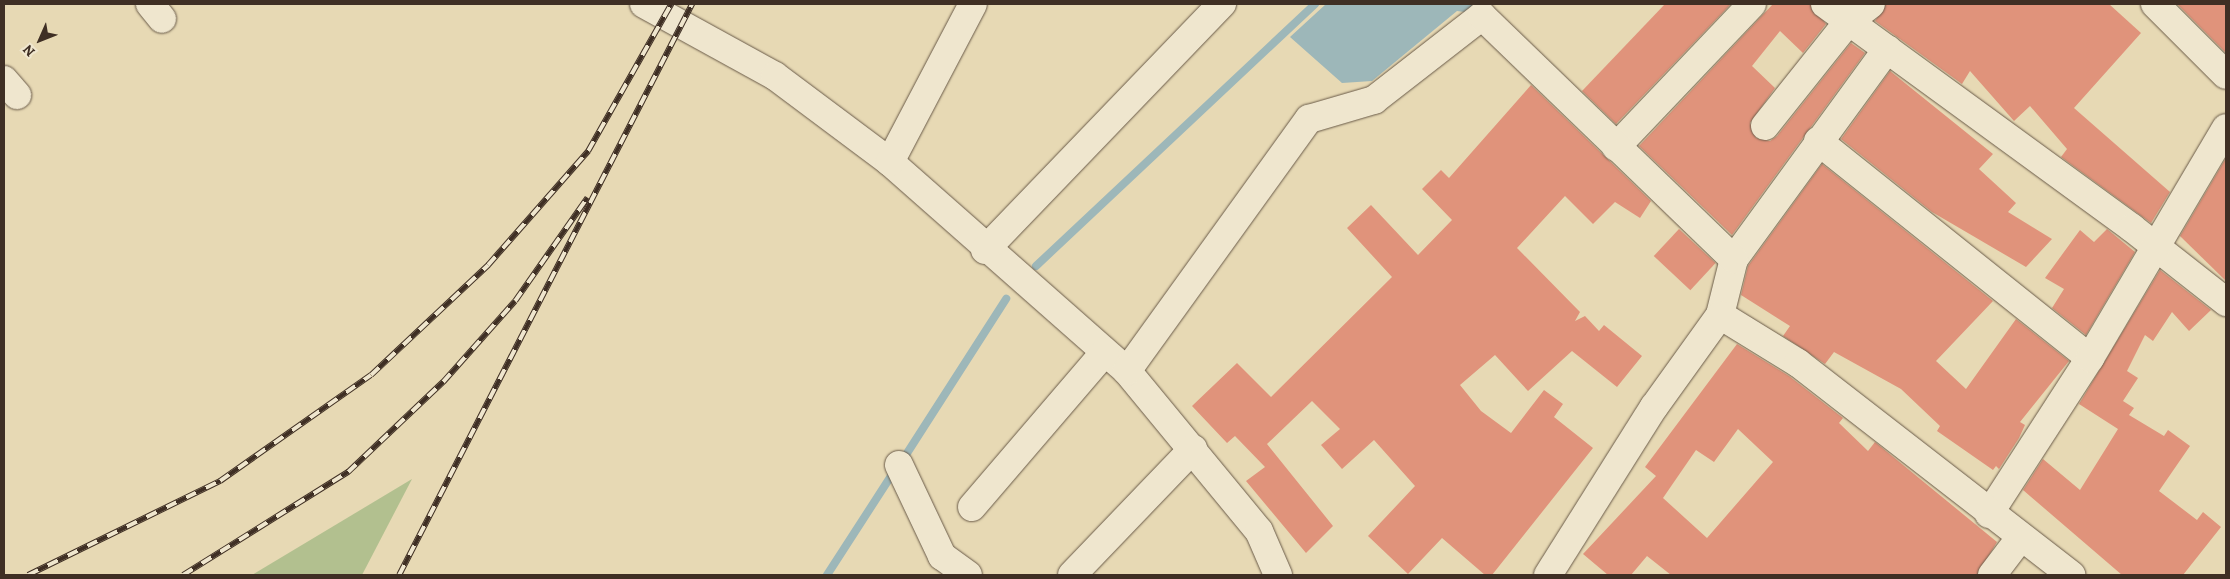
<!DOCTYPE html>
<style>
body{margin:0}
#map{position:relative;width:2230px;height:579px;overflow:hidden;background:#e7d9b4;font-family:Alegreya,serif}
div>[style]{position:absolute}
.green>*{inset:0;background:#b2c08f}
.water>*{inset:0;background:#9db7b9}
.stream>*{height:8px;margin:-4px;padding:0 4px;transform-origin:4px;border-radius:4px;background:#9db7b9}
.building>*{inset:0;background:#e0937b;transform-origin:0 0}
.roads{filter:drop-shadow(0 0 1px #695a48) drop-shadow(0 0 1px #695a48)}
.minor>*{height:28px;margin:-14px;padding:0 14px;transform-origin:14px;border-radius:14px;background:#efe6ce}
.rail>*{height:5.5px;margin-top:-2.75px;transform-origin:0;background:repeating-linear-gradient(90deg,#efe6ce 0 11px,#3f2f24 0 22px);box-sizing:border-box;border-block:1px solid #3f2f24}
span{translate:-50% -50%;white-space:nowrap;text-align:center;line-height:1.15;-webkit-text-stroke:4px #efe6ce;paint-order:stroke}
.frame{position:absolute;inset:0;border:5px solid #3f2f24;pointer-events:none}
.north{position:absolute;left:15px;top:15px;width:50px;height:50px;-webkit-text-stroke:4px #efe6ce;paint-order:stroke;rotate:226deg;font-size:14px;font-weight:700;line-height:20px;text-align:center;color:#3f2f24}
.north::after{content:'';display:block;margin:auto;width:18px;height:22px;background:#3f2f24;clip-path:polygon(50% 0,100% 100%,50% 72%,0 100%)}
</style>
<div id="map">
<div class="green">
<div style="clip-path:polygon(412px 479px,362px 575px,252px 575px)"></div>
</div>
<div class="water">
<div style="clip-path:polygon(1326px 4px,1481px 4px,1472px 13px,1457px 11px,1372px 81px,1342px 83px,1290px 37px)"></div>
</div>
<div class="stream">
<div style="left:1036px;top:266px;width:383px;rotate:-43.2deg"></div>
<div style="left:902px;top:461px;width:193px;rotate:-57.3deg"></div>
<div style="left:827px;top:575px;width:125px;rotate:-57.1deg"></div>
</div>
<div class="building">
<div style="clip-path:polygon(1665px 4px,1731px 4px,1616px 124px,1582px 91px)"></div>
<div style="clip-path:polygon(1773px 4px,1810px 4px,1826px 24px,1803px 53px,1780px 31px,1752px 66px,1775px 88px,1750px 123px,1756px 138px,1770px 141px,1777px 136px,1851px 43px,1865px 53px,1732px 235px,1639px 146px)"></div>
<div style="clip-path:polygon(1886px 4px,2109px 4px,2141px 33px,2074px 108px,2170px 192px,2151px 223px,2061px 157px,2067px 149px,2030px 106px,2014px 121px,1970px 71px,1962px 84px,1875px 21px)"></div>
<div style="clip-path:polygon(2177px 4px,2226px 4px,2226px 53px)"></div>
<div style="clip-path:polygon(1890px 71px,1993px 154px,1979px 169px,2016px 203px,2008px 212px,2052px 239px,2026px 267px,1932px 212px,1841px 139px)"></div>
<div style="clip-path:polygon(1531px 85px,1651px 201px,1640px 218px,1615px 202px,1593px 224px,1565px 196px,1517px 248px,1580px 312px,1575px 321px,1585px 316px,1599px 331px,1604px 325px,1642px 356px,1617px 387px,1572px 351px,1528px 391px,1495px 355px,1460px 385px,1481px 411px,1511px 433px,1544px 390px,1563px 404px,1554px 417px,1593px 448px,1492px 575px,1485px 575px,1442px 538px,1408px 574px,1368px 536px,1415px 486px,1374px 440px,1342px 469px,1321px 445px,1340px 429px,1312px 401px,1267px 444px,1333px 526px,1306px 553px,1246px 481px,1265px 467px,1235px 436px,1227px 443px,1192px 406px,1237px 363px,1271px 397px,1392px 277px,1347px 228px,1371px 205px,1418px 255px,1452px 220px,1422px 189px,1441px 170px,1449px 178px)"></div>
<div style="clip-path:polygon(2226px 158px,2226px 281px,2180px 236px)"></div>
<div style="clip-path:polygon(1822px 164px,1993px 301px,1936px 361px,1966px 389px,2016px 319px,2069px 361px,2020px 422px,2025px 425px,2019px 438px,1999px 469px,1996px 466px,1993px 470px,1937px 431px,1940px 426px,1901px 389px,1834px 352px,1825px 364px,1783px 336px,1790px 326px,1741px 295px,1748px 266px)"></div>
<div style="left:1679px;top:229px;width:50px;height:37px;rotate:43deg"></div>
<div style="clip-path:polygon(2107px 229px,2135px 252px,2086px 335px,2052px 308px,2064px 289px,2045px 278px,2080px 230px,2094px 242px)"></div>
<div style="clip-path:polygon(2160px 270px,2211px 310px,2189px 331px,2172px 312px,2153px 341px,2145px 335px,2127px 371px,2138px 378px,2123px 401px,2134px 408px,2129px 415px,2164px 436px,2168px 430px,2190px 446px,2159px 491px,2197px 520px,2203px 512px,2221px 527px,2183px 575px,2122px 575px,2023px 490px,2043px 459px,2080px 490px,2118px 429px,2079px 404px)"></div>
<div style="clip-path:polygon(evenodd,1737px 344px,1789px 376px,1843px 418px,1839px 423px,1868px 451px,1875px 442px,1997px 542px,1977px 575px,1671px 575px,1647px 556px,1631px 575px,1608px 575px,1583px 554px,1656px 476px,1645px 467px,1737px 344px,1738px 429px,1773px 462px,1707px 538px,1663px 498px,1696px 450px,1714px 462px,1738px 429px)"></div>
</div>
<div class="roads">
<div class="minor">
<div style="left:150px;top:4px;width:19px;rotate:51deg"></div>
<div style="left:644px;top:4px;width:149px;rotate:28.8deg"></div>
<div style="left:775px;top:76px;width:144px;rotate:36.8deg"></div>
<div style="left:890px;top:162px;width:316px;rotate:41.4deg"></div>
<div style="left:1127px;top:371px;width:207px;rotate:50.5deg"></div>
<div style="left:1259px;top:531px;width:48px;rotate:66.6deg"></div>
<div style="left:1825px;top:4px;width:380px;rotate:36.1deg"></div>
<div style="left:2132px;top:228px;width:120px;rotate:38.2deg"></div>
<div style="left:2155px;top:4px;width:100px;rotate:45deg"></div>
<div style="left:4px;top:80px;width:20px;rotate:49deg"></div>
<div style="left:1765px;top:126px;width:133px;rotate:-51.4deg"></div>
<div style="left:1848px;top:22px;width:29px;rotate:-38deg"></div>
<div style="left:1818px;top:141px;width:348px;rotate:38.6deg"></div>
<div style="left:1616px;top:147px;width:197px;rotate:-46.4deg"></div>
<div style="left:890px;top:162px;width:178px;rotate:-62.3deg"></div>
<div style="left:985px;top:250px;width:342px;rotate:-46.1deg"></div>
<div style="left:1720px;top:315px;width:58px;rotate:-76deg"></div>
<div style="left:1734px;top:259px;width:260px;rotate:-53.9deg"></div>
<div style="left:1127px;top:371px;width:311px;rotate:-54.2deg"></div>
<div style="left:1309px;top:119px;width:68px;rotate:-16.3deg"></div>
<div style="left:1374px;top:100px;width:137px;rotate:-37.9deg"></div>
<div style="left:1482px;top:16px;width:350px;rotate:44deg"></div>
<div style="left:899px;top:465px;width:101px;rotate:64.7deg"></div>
<div style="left:942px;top:556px;width:32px;rotate:36deg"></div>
<div style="left:972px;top:507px;width:204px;rotate:-49.4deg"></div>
<div style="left:1989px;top:514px;width:186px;rotate:-57.1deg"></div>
<div style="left:2090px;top:358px;width:267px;rotate:-59.4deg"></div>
<div style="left:1072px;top:575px;width:175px;rotate:-46.2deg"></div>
<div style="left:1548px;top:575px;width:199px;rotate:-57.8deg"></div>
<div style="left:1654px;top:407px;width:113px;rotate:-54.3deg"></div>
<div style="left:1720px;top:315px;width:92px;rotate:31.6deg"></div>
<div style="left:1798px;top:363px;width:346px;rotate:37.8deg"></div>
<div style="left:1992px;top:575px;width:48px;rotate:-52.7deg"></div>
</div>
</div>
<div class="rail">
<div style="left:28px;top:575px;width:214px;rotate:-26.1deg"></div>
<div style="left:220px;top:481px;width:184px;rotate:-35.1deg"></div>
<div style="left:371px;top:375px;width:161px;rotate:-43.2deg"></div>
<div style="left:488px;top:265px;width:152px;rotate:-48.7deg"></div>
<div style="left:588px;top:151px;width:169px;rotate:-60.5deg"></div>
<div style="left:183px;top:575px;width:195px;rotate:-32deg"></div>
<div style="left:348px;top:472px;width:131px;rotate:-43.5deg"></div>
<div style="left:443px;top:382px;width:108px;rotate:-48.4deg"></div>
<div style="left:515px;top:301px;width:126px;rotate:-55deg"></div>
<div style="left:399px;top:575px;width:642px;rotate:-62.84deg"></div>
</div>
<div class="frame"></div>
<div class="north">N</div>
</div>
